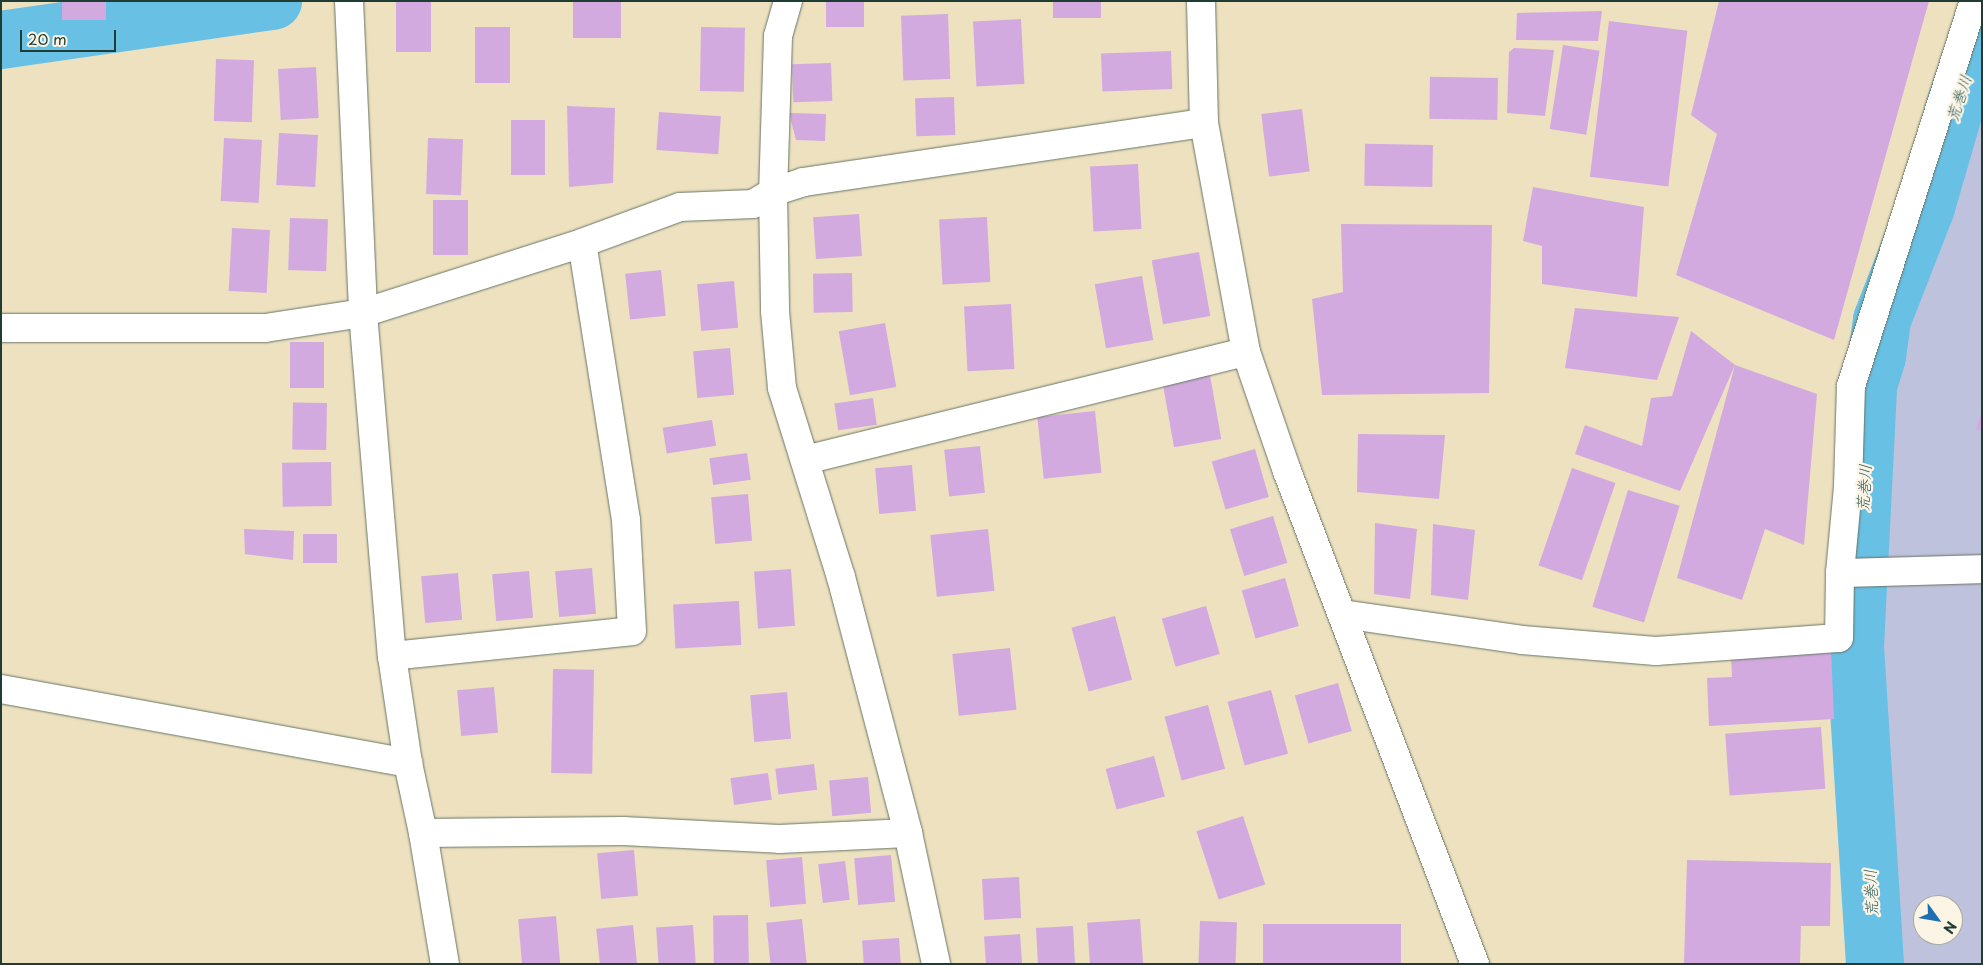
<!DOCTYPE html>
<meta charset="utf-8">
<style>
body{margin:0}
#map{position:relative;width:1983px;height:965px;overflow:hidden;background:#ede1c0;font-family:"Playpen Sans","Klee One",sans-serif}
div>[style]{position:absolute}
.industrial>*{inset:0;background:#bfc2dd}
.river>*{height:58px;margin:-29px;padding:0 29px;transform-origin:29px;border-radius:29px;background:#68c0e5}
.building>*{inset:0;background:#d2aadf;transform-origin:0 0}
.roads{filter:drop-shadow(0 0 1px #677665) drop-shadow(0 0 1px #677665)}
.street>*{height:28px;margin:-14px;padding:0 14px;transform-origin:14px;border-radius:14px;background:#fff}
.secondary>*{height:28px;margin:-14px;padding:0 14px;transform-origin:14px;border-radius:14px;background:#fff}
span{translate:-50% -50%;white-space:nowrap;text-align:center;line-height:1.15;-webkit-text-stroke:4.5px #fcf5e5;paint-order:stroke}
.water-label{font-size:16px;color:#315e60;font-style:italic}
.frame{position:absolute;inset:0;border:2px solid #1f3d34;pointer-events:none}
.north{position:absolute;left:1913px;top:895px;width:50px;height:50px;box-sizing:border-box;background:#fcf5e5;border:1px solid #a4ab9e;border-radius:50%;rotate:122deg;font-size:14px;font-weight:700;line-height:20px;text-align:center;color:#1f3d34}
.north::after{content:'';display:block;margin:auto;width:18px;height:22px;background:#1f6fb2;clip-path:polygon(50% 0,100% 100%,50% 72%,0 100%)}
.scale{position:absolute;left:20px;top:30px;width:96px;height:22px;box-sizing:border-box;border:2px solid #1f3d34;border-top:0;padding-left:6px;font-size:15px;line-height:18px;white-space:nowrap;color:#1f3d34;-webkit-text-stroke:4px #fcf5e5;paint-order:stroke}
</style>
<div id="map">
<div class="industrial">
<div style="clip-path:polygon(evenodd,1982px 72px,1982px 964px,1893px 964px,1858px 646px,1901px 361px,1982px 72px,1923px 905px,1953px 905px,1953px 935px,1923px 935px,1923px 905px)"></div>
</div>
<div class="river">
<div style="left:1px;top:40px;width:275px;rotate:-8.2deg"></div>
<div style="left:1875px;top:964px;width:319px;rotate:-93.6deg"></div>
<div style="left:1855px;top:646px;width:260px;rotate:-87.1deg"></div>
<div style="left:1868px;top:386px;width:31px;rotate:-73deg"></div>
<div style="left:1877px;top:356px;width:36px;rotate:-82deg"></div>
<div style="left:1882px;top:320px;width:121px;rotate:-68.7deg"></div>
<div style="left:1926px;top:207px;width:111px;rotate:-73.8deg"></div>
<div style="left:1957px;top:100px;width:73px;rotate:-70.1deg"></div>
</div>
<div class="building">
<div style="left:62px;top:1px;width:44px;height:19px"></div>
<div style="left:396px;top:1px;width:35px;height:51px"></div>
<div style="left:573px;top:1px;width:48px;height:37px"></div>
<div style="left:826px;top:1px;width:38px;height:26px"></div>
<div style="left:1053px;top:1px;width:48px;height:17px"></div>
<div style="clip-path:polygon(1719px 1px,1929px 1px,1834px 340px,1676px 275px,1717px 134px,1691px 115px)"></div>
<div style="clip-path:polygon(1602px 11px,1598px 41px,1516px 40px,1517px 13px)"></div>
<div style="left:948px;top:14px;width:65px;height:47px;rotate:88deg"></div>
<div style="left:1021px;top:19px;width:65px;height:48px;rotate:87deg"></div>
<div style="left:1609px;top:21px;width:79px;height:157px;rotate:7deg"></div>
<div style="left:475px;top:27px;width:35px;height:56px"></div>
<div style="left:701px;top:27px;width:44px;height:64px;rotate:1deg"></div>
<div style="left:1563px;top:45px;width:37px;height:85px;rotate:9deg"></div>
<div style="clip-path:polygon(1514px 48px,1554px 50px,1545px 116px,1507px 113px,1509px 52px)"></div>
<div style="left:1171px;top:51px;width:38px;height:70px;rotate:88deg"></div>
<div style="left:216px;top:59px;width:38px;height:62px;rotate:2deg"></div>
<div style="left:831px;top:63px;width:38px;height:39px;rotate:88deg"></div>
<div style="left:316px;top:67px;width:51px;height:38px;rotate:87deg"></div>
<div style="left:1498px;top:78px;width:42px;height:68px;rotate:91deg"></div>
<div style="left:954px;top:97px;width:38px;height:39px;rotate:88deg"></div>
<div style="clip-path:polygon(567px 106px,615px 108px,613px 183px,569px 187px)"></div>
<div style="left:1302px;top:109px;width:63px;height:41px;rotate:83deg"></div>
<div style="left:659px;top:112px;width:62px;height:38px;rotate:4deg"></div>
<div style="clip-path:polygon(789px 113px,826px 114px,825px 141px,796px 140px)"></div>
<div style="left:511px;top:120px;width:34px;height:55px"></div>
<div style="left:279px;top:133px;width:39px;height:52px;rotate:3deg"></div>
<div style="left:224px;top:138px;width:38px;height:63px;rotate:3deg"></div>
<div style="left:428px;top:138px;width:35px;height:56px;rotate:2deg"></div>
<div style="left:1433px;top:145px;width:42px;height:68px;rotate:91deg"></div>
<div style="left:1138px;top:164px;width:65px;height:48px;rotate:87deg"></div>
<div style="clip-path:polygon(1533px 187px,1644px 207px,1637px 297px,1542px 284px,1542px 246px,1523px 241px)"></div>
<div style="left:433px;top:200px;width:35px;height:55px"></div>
<div style="left:859px;top:214px;width:42px;height:46px;rotate:86deg"></div>
<div style="left:987px;top:217px;width:65px;height:48px;rotate:87deg"></div>
<div style="left:290px;top:218px;width:38px;height:52px;rotate:2deg"></div>
<div style="clip-path:polygon(1341px 224px,1492px 225px,1489px 393px,1322px 395px,1312px 299px,1343px 292px)"></div>
<div style="left:232px;top:228px;width:38px;height:63px;rotate:3deg"></div>
<div style="left:1199px;top:252px;width:65px;height:48px;rotate:80deg"></div>
<div style="left:661px;top:270px;width:46px;height:36px;rotate:84deg"></div>
<div style="left:852px;top:273px;width:39px;height:39px;rotate:89deg"></div>
<div style="left:1142px;top:276px;width:65px;height:48px;rotate:80deg"></div>
<div style="left:734px;top:281px;width:47px;height:37px;rotate:85deg"></div>
<div style="left:1011px;top:304px;width:65px;height:47px;rotate:87deg"></div>
<div style="clip-path:polygon(1575px 308px,1679px 317px,1657px 380px,1565px 368px)"></div>
<div style="left:885px;top:323px;width:65px;height:47px;rotate:80deg"></div>
<div style="clip-path:polygon(1691px 331px,1735px 365px,1817px 394px,1804px 545px,1765px 529px,1742px 600px,1677px 578px,1735px 365px,1680px 491px,1575px 454px,1585px 425px,1642px 446px,1651px 398px,1672px 396px)"></div>
<div style="left:290px;top:342px;width:34px;height:46px"></div>
<div style="left:730px;top:348px;width:47px;height:37px;rotate:85deg"></div>
<div style="left:1210px;top:375px;width:65px;height:48px;rotate:80deg"></div>
<div style="left:873px;top:398px;width:27px;height:39px;rotate:82deg"></div>
<div style="left:327px;top:403px;width:47px;height:34px;rotate:91deg"></div>
<div style="clip-path:polygon(1982px 410px,1982px 431px,1976px 429px)"></div>
<div style="left:1095px;top:411px;width:62px;height:58px;rotate:84deg"></div>
<div style="left:712px;top:420px;width:26px;height:50px;rotate:81deg"></div>
<div style="clip-path:polygon(1358px 434px,1445px 435px,1439px 499px,1357px 492px)"></div>
<div style="left:980px;top:446px;width:47px;height:36px;rotate:84deg"></div>
<div style="left:1255px;top:449px;width:50px;height:45px;rotate:74deg"></div>
<div style="left:747px;top:453px;width:27px;height:38px;rotate:82deg"></div>
<div style="left:331px;top:462px;width:44px;height:49px;rotate:89deg"></div>
<div style="left:912px;top:465px;width:46px;height:37px;rotate:85deg"></div>
<div style="left:1572px;top:468px;width:46px;height:103px;rotate:19deg"></div>
<div style="left:1628px;top:490px;width:54px;height:122px;rotate:17deg"></div>
<div style="left:748px;top:494px;width:47px;height:37px;rotate:85deg"></div>
<div style="left:1273px;top:516px;width:49px;height:45px;rotate:73deg"></div>
<div style="clip-path:polygon(1375px 523px,1417px 529px,1410px 599px,1374px 594px)"></div>
<div style="clip-path:polygon(1433px 524px,1475px 530px,1468px 600px,1431px 595px)"></div>
<div style="clip-path:polygon(244px 529px,294px 531px,293px 560px,245px 554px)"></div>
<div style="left:988px;top:529px;width:62px;height:58px;rotate:84deg"></div>
<div style="left:303px;top:534px;width:34px;height:29px"></div>
<div style="left:592px;top:568px;width:46px;height:37px;rotate:85deg"></div>
<div style="left:791px;top:569px;width:57px;height:37px;rotate:86deg"></div>
<div style="left:529px;top:571px;width:47px;height:37px;rotate:85deg"></div>
<div style="left:458px;top:573px;width:47px;height:37px;rotate:85deg"></div>
<div style="left:1285px;top:578px;width:50px;height:45px;rotate:74deg"></div>
<div style="left:739px;top:601px;width:44px;height:66px;rotate:87deg"></div>
<div style="left:1206px;top:606px;width:50px;height:46px;rotate:74deg"></div>
<div style="left:1115px;top:616px;width:66px;height:45px;rotate:75deg"></div>
<div style="left:1010px;top:648px;width:62px;height:58px;rotate:84deg"></div>
<div style="clip-path:polygon(1831px 649px,1834px 719px,1709px 726px,1707px 678px,1732px 677px,1731px 655px)"></div>
<div style="left:553px;top:669px;width:41px;height:104px;rotate:1deg"></div>
<div style="left:1338px;top:683px;width:50px;height:45px;rotate:74deg"></div>
<div style="left:494px;top:687px;width:46px;height:37px;rotate:85deg"></div>
<div style="left:1271px;top:690px;width:66px;height:45px;rotate:75deg"></div>
<div style="left:787px;top:692px;width:47px;height:37px;rotate:85deg"></div>
<div style="left:1208px;top:705px;width:66px;height:45px;rotate:75deg"></div>
<div style="left:1821px;top:727px;width:62px;height:96px;rotate:86deg"></div>
<div style="left:1154px;top:756px;width:42px;height:50px;rotate:75deg"></div>
<div style="left:814px;top:764px;width:26px;height:39px;rotate:83deg"></div>
<div style="left:768px;top:773px;width:27px;height:38px;rotate:82deg"></div>
<div style="left:868px;top:777px;width:36px;height:39px;rotate:85deg"></div>
<div style="left:1243px;top:816px;width:72px;height:49px;rotate:72deg"></div>
<div style="left:634px;top:850px;width:46px;height:37px;rotate:85deg"></div>
<div style="left:891px;top:855px;width:47px;height:37px;rotate:85deg"></div>
<div style="left:802px;top:857px;width:47px;height:36px;rotate:85deg"></div>
<div style="clip-path:polygon(1687px 860px,1831px 863px,1830px 926px,1801px 926px,1800px 964px,1684px 964px)"></div>
<div style="left:845px;top:861px;width:39px;height:27px;rotate:83deg"></div>
<div style="left:1019px;top:877px;width:41px;height:37px;rotate:87deg"></div>
<div style="left:748px;top:915px;width:49px;height:35px;rotate:89deg"></div>
<div style="left:556px;top:916px;width:48px;height:38px;rotate:85deg"></div>
<div style="left:802px;top:919px;width:45px;height:36px;rotate:84deg"></div>
<div style="left:1140px;top:919px;width:44px;height:53px;rotate:86deg"></div>
<div style="left:1200px;top:921px;width:37px;height:43px;rotate:2deg"></div>
<div style="left:1263px;top:924px;width:138px;height:40px"></div>
<div style="left:633px;top:925px;width:39px;height:37px;rotate:84deg"></div>
<div style="left:693px;top:925px;width:39px;height:37px;rotate:86deg"></div>
<div style="left:1073px;top:926px;width:38px;height:37px;rotate:87deg"></div>
<div style="left:1020px;top:934px;width:30px;height:36px;rotate:86deg"></div>
<div style="left:899px;top:938px;width:26px;height:37px;rotate:86deg"></div>
</div>
<div class="roads">
<div class="street">
<div style="left:349px;top:1px;width:312px;rotate:87.4deg"></div>
<div style="left:363px;top:313px;width:344px;rotate:85.2deg"></div>
<div style="left:392px;top:656px;width:108px;rotate:81.5deg"></div>
<div style="left:408px;top:763px;width:72px;rotate:77.9deg"></div>
<div style="left:423px;top:833px;width:133px;rotate:80.5deg"></div>
<div style="left:788px;top:1px;width:36px;rotate:106deg"></div>
<div style="left:778px;top:36px;width:156px;rotate:91.8deg"></div>
<div style="left:773px;top:192px;width:119px;rotate:89deg"></div>
<div style="left:775px;top:311px;width:77px;rotate:84.8deg"></div>
<div style="left:782px;top:388px;width:198px;rotate:72.7deg"></div>
<div style="left:841px;top:577px;width:265px;rotate:75.3deg"></div>
<div style="left:908px;top:833px;width:134px;rotate:77.9deg"></div>
<div style="left:1px;top:328px;width:264px"></div>
<div style="left:265px;top:328px;width:99px;rotate:-8.7deg"></div>
<div style="left:363px;top:313px;width:230px;rotate:-17.7deg"></div>
<div style="left:582px;top:243px;width:104px;rotate:-20.2deg"></div>
<div style="left:680px;top:207px;width:73px;rotate:-2.4deg"></div>
<div style="left:753px;top:204px;width:23px;rotate:-31deg"></div>
<div style="left:773px;top:192px;width:32px;rotate:-18deg"></div>
<div style="left:803px;top:182px;width:405px;rotate:-8.4deg"></div>
<div style="left:805px;top:460px;width:454px;rotate:-13.8deg"></div>
<div style="left:1840px;top:573px;width:142px;rotate:-1.6deg"></div>
<div style="left:1342px;top:614px;width:182px;rotate:8.2deg"></div>
<div style="left:1522px;top:640px;width:134px;rotate:4.7deg"></div>
<div style="left:1656px;top:651px;width:183px;rotate:-4.1deg"></div>
<div style="left:1839px;top:638px;width:65px;rotate:-89.1deg"></div>
<div style="left:1840px;top:573px;width:87px;rotate:-84.7deg"></div>
<div style="left:1848px;top:486px;width:100px;rotate:-88.3deg"></div>
<div style="left:1851px;top:386px;width:404px;rotate:-72.3deg"></div>
<div style="left:392px;top:656px;width:241px;rotate:-5.9deg"></div>
<div style="left:632px;top:631px;width:111px;rotate:-93.1deg"></div>
<div style="left:626px;top:520px;width:280px;rotate:-99deg"></div>
<div style="left:1px;top:689px;width:414px;rotate:10.3deg"></div>
<div style="left:423px;top:833px;width:200px;rotate:-0.6deg"></div>
<div style="left:623px;top:831px;width:156px;rotate:2.9deg"></div>
<div style="left:779px;top:839px;width:129px;rotate:-2.7deg"></div>
</div>
<div class="secondary">
<div style="left:1201px;top:1px;width:122px;rotate:88.6deg"></div>
<div style="left:1204px;top:123px;width:233px;rotate:79.6deg"></div>
<div style="left:1246px;top:352px;width:126px;rotate:71deg"></div>
<div style="left:1287px;top:471px;width:528px;rotate:69.13deg"></div>
</div>
</div>
<div class="water-label">
<span style="left:1958px;top:98px;rotate:-72deg">荒巻川</span>
<span style="left:1863px;top:488px;rotate:-87deg">荒巻川</span>
<span style="left:1870px;top:893px;rotate:-93deg">荒巻川</span>
</div>
<div class="frame"></div>
<div class="north">N</div>
<div class="scale">20 m</div>
</div>
